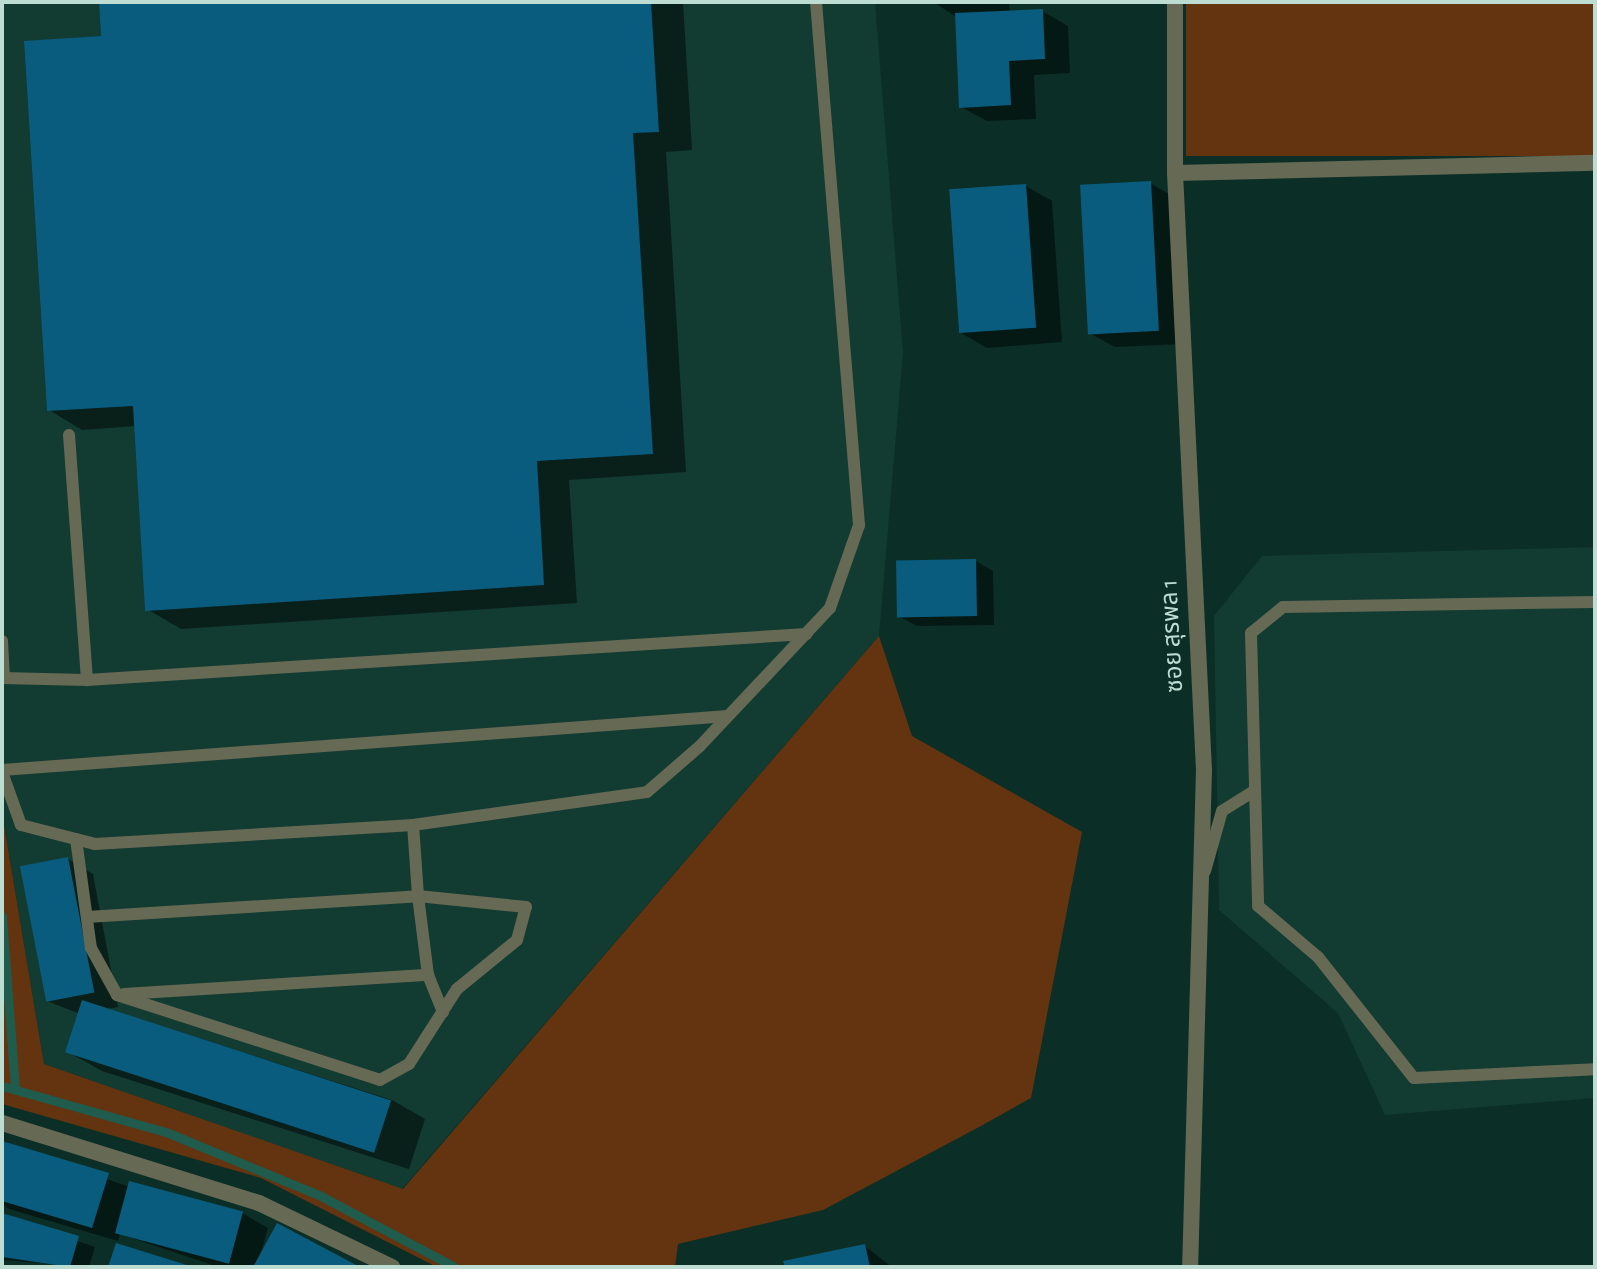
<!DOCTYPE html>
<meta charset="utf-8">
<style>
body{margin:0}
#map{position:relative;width:1597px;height:1269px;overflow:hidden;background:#0b2f26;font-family:"Alegreya Sans","Noto Sans Thai",sans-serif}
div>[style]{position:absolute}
.built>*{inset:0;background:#123b31}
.green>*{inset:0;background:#63340f;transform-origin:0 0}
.shadow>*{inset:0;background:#0007}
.stream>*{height:9px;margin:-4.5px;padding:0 4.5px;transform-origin:4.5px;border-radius:4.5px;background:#1f5c4d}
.building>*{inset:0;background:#0a5c7f;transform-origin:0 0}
.lane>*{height:12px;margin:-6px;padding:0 6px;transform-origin:6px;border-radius:6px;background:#666954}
.street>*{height:16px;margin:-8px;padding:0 8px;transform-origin:8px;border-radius:8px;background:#666954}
span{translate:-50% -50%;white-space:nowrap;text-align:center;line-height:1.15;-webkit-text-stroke:7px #0b2f26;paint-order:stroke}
.street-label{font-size:24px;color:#bdddd3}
.frame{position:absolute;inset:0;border:4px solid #bdddd3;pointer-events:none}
</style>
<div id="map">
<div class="built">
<div style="clip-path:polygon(2px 2px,99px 2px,101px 36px,24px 42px,47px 411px,133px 406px,145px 610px,537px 461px,653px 454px,633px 133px,659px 131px,651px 2px,875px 2px,903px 352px,879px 636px,402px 1189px,44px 1064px,2px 813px)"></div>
<div style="clip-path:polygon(1595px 547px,1595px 1098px,1385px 1115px,1338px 1013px,1219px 910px,1214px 616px,1262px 556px)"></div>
</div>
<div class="green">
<div style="left:1186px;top:2px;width:409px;height:154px"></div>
<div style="clip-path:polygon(879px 636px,912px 736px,1082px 832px,1031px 1098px,979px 1127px,823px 1210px,678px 1244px,675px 1267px,437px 1267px,261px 1178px,2px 1104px,2px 813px,44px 1064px,403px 1189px)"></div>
</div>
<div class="shadow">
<div style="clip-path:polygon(101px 2px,683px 2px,692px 150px,666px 152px,686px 472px,569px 480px,577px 603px,181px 629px,147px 609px,136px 426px,82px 430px,49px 410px,103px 38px)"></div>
<div style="clip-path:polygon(933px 2px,1009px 2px,1010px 13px,1042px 11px,1068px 26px,1070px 73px,1034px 75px,1036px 119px,987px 121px,961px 107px,958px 18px)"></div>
<div style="clip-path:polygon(1150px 183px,1176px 198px,1183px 344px,1115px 347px,1089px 333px)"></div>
<div style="clip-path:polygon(1026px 186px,1052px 201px,1062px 342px,987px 348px,961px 333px)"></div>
<div style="clip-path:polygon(976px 561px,993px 571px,994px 625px,917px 626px,900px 617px)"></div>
<div style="clip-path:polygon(68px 859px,93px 874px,118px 1007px,106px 1009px,392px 1100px,425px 1119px,409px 1169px,102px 1071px,68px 1052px,80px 1014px,47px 1001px)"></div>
<div style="clip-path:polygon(2px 1143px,130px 1187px,242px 1213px,268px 1228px,261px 1253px,355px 1267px,218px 1267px,120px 1234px,118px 1241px,9px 1209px,2px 1204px)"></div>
<div style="clip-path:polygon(2px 1215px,95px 1247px,89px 1267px,2px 1260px)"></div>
<div style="clip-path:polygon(865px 1246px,892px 1267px,787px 1267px)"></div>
</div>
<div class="stream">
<div style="left:2px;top:916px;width:172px;rotate:85.7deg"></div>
<div style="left:2px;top:1086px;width:170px;rotate:15.7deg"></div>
<div style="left:166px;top:1132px;width:165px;rotate:22.4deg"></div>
<div style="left:319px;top:1195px;width:152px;rotate:27.9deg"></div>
</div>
<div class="building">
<div style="clip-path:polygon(99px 2px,651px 2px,659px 132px,633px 133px,653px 454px,537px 461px,544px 585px,145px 611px,133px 406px,47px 411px,24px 41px,101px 36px)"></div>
<div style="clip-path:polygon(1043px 9px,1045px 59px,1009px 61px,1011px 105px,959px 108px,955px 13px)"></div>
<div style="left:1151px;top:181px;width:150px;height:71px;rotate:87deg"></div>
<div style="left:1026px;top:184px;width:144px;height:77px;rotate:86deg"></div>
<div style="left:976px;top:559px;width:57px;height:80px;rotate:89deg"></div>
<div style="left:68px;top:857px;width:138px;height:49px;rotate:79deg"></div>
<div style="left:82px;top:1000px;width:325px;height:55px;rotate:18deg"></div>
<div style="clip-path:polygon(2px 1141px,109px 1173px,92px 1228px,2px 1201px)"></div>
<div style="left:129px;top:1181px;width:118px;height:54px;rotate:15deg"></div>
<div style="clip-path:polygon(2px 1213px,79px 1236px,70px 1267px,2px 1257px)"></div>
<div style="clip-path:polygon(277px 1223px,360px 1267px,253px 1267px)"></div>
<div style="clip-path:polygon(116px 1243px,190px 1266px,190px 1267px,108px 1267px)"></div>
<div style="clip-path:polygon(865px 1244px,870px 1267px,785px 1267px,783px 1261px)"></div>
</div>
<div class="lane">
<div style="left:69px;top:435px;width:246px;rotate:85.8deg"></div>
<div style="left:1595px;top:602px;width:312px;rotate:179.1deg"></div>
<div style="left:1283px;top:607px;width:41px;rotate:140.9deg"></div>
<div style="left:1251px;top:633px;width:273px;rotate:88.5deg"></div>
<div style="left:1258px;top:906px;width:79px;rotate:40.4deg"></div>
<div style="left:1318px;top:957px;width:154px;rotate:51.6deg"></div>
<div style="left:1414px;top:1078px;width:181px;rotate:-2.8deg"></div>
<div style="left:2px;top:641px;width:37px;rotate:87deg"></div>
<div style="left:2px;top:678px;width:85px;rotate:1.3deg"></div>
<div style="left:87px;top:680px;width:721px;rotate:-3.66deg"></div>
<div style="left:2px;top:770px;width:728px;rotate:-4.25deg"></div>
<div style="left:2px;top:772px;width:56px;rotate:70.3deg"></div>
<div style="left:21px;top:825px;width:76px;rotate:14.4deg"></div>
<div style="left:95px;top:844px;width:319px;rotate:-3.4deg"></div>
<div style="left:413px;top:825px;width:236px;rotate:-8deg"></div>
<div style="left:647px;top:792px;width:69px;rotate:-40.9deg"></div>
<div style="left:699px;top:747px;width:191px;rotate:-46.7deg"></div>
<div style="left:830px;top:608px;width:88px;rotate:-70.7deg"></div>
<div style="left:859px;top:525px;width:525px;rotate:-94.7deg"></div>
<div style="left:76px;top:839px;width:110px;rotate:82.2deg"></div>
<div style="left:91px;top:948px;width:54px;rotate:61deg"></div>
<div style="left:117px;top:995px;width:276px;rotate:17.9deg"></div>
<div style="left:380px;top:1080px;width:33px;rotate:-29deg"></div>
<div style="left:409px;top:1064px;width:89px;rotate:-57.4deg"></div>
<div style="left:457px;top:989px;width:77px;rotate:-39.2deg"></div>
<div style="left:517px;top:940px;width:34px;rotate:-75deg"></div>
<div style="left:526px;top:907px;width:109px;rotate:-174.2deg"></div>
<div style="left:418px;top:896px;width:71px;rotate:-94deg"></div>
<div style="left:1205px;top:871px;width:62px;rotate:-74.2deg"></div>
<div style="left:1222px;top:811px;width:39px;rotate:-32deg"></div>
<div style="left:87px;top:917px;width:332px;rotate:-3.6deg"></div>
<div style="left:418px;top:896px;width:80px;rotate:82.8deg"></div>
<div style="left:428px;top:975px;width:40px;rotate:68deg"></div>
<div style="left:124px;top:994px;width:305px;rotate:-3.6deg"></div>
</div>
<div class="street">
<div style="left:1175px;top:2px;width:171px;rotate:90deg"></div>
<div style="left:1175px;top:173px;width:598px;rotate:87.22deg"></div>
<div style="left:1204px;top:770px;width:497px;rotate:91.6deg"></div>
<div style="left:1175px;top:173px;width:420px;rotate:-1.4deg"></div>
<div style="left:2px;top:1123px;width:269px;rotate:17.3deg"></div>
<div style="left:259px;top:1203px;width:148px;rotate:25.7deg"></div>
</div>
<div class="street-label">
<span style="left:1173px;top:636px;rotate:-93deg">ซอย สุรพล 1</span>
</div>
<div class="frame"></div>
</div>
